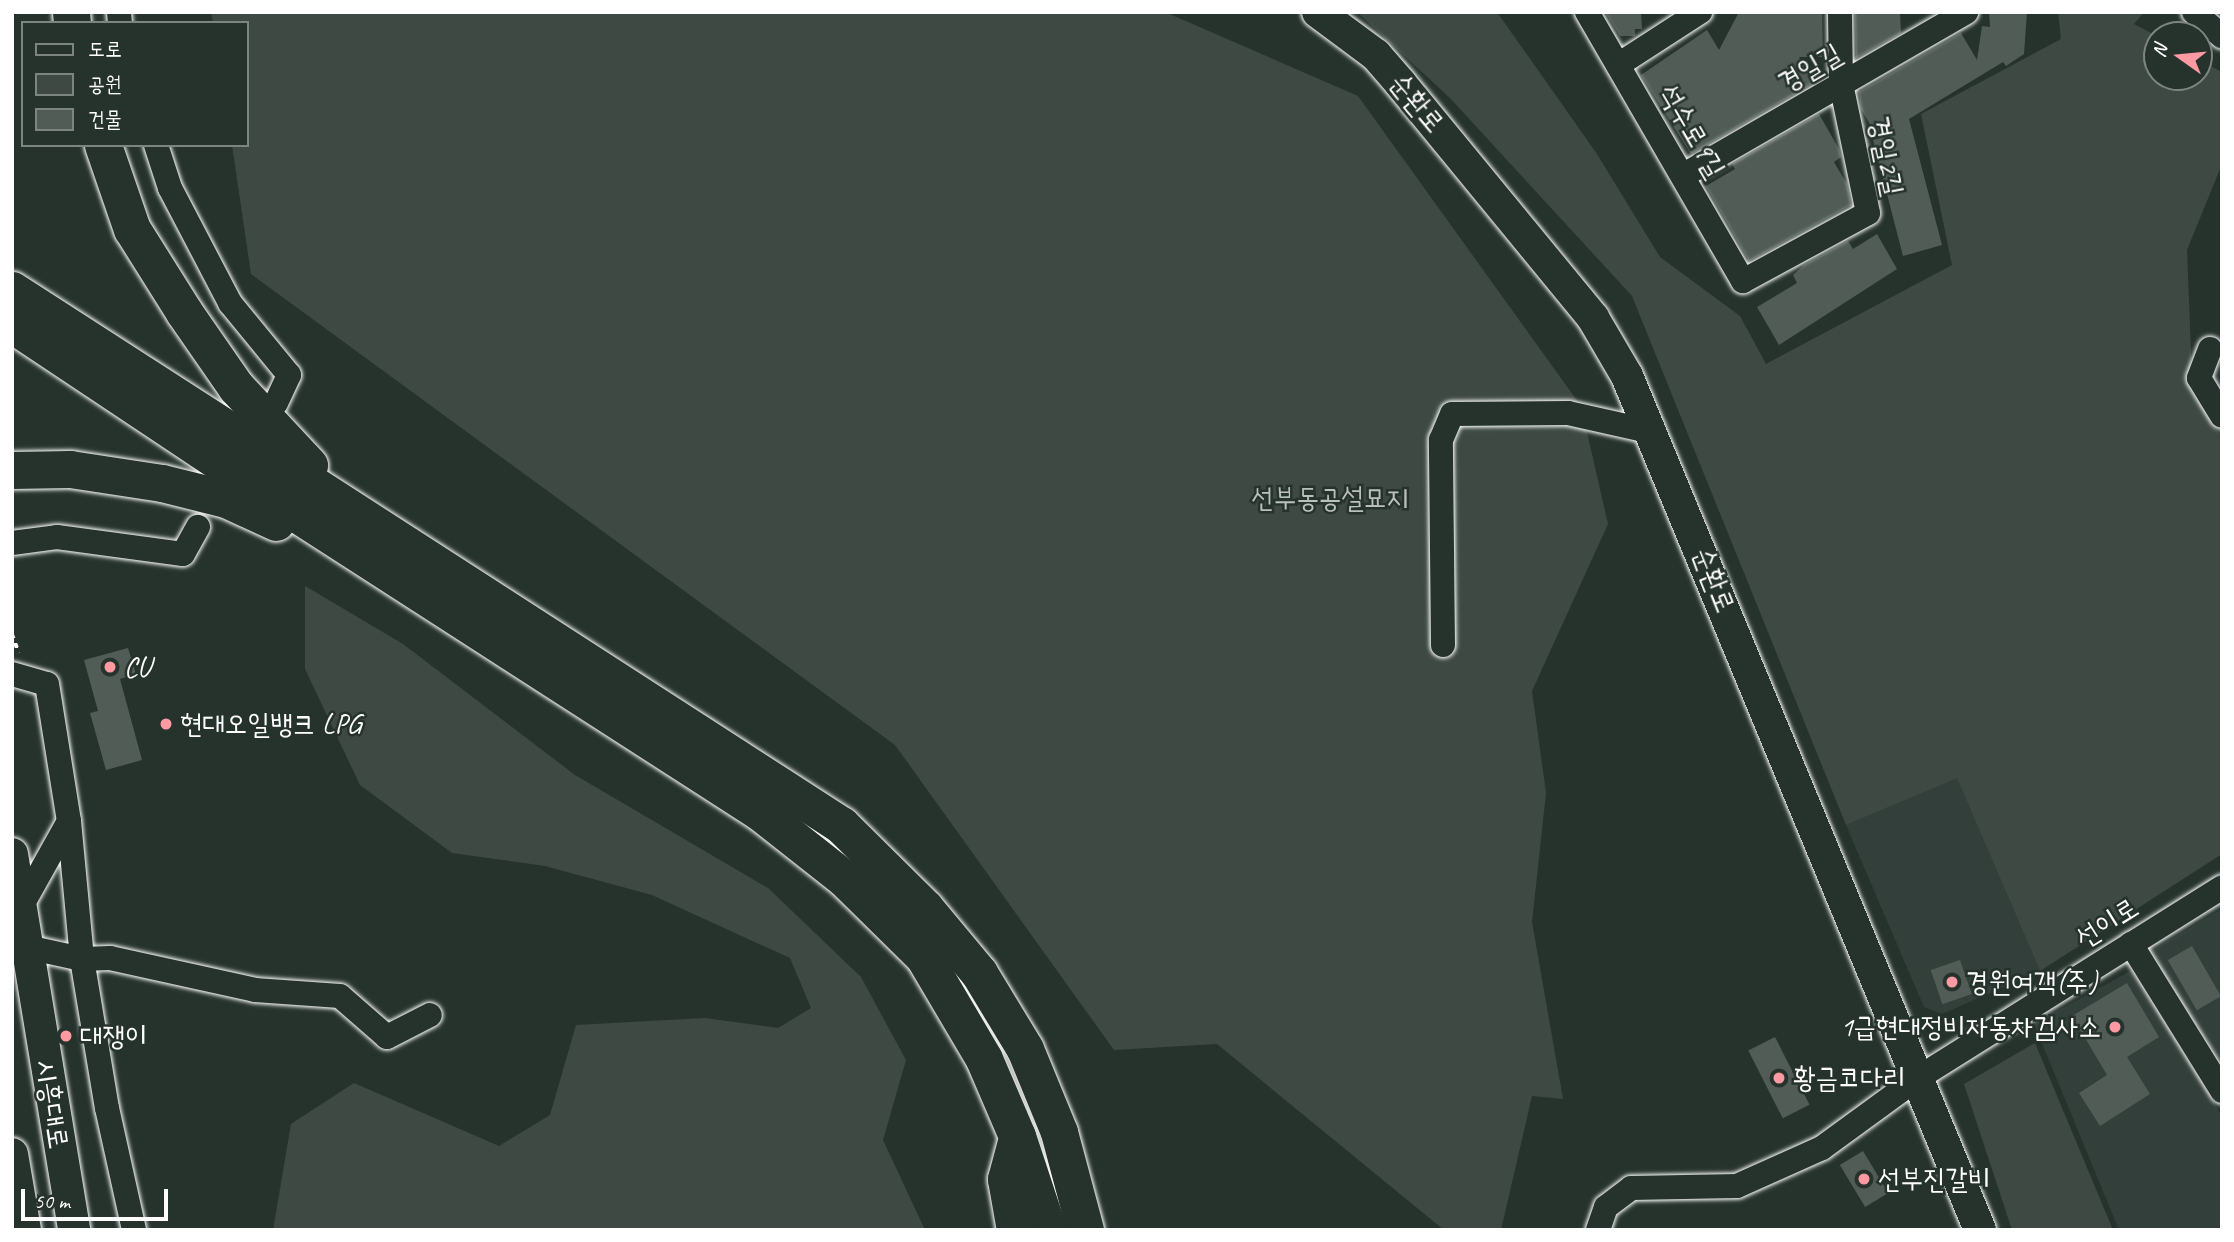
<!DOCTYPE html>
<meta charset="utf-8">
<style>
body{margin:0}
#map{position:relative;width:2234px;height:1242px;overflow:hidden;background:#26332d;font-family:Caveat,"Poor Story",sans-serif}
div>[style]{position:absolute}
.built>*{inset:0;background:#333f3a}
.green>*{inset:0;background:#3e4944}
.building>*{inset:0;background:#515c57;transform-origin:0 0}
.path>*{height:3.5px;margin-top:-1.75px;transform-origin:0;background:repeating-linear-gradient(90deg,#fff 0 5px,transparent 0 10px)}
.roads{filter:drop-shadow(0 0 2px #fff) drop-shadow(0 0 2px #fff)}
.minor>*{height:24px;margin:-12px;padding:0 12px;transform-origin:12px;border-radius:12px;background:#26332d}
.major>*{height:32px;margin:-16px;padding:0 16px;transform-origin:16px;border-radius:16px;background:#26332d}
.highway>*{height:37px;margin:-18.5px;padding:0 18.5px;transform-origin:18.5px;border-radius:18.5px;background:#26332d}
.dots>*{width:19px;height:19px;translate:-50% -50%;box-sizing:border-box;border:4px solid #26332d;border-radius:50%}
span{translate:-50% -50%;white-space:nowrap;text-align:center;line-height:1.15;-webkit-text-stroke:5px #26332d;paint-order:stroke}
.street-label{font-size:28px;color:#fff}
.park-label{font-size:28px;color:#bbbfbe}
.poi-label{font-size:28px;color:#fff}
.left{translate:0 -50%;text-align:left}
.right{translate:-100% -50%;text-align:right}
.frame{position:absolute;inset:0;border:14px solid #fff;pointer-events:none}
.legend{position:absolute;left:21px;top:21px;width:228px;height:126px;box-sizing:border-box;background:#26332d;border:2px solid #7d8581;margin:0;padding:9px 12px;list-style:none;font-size:21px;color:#fff}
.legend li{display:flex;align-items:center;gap:14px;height:35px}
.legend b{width:35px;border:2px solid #7d8581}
.north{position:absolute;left:2143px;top:21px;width:70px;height:70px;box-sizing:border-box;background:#26332d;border:2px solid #7d8581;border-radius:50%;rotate:285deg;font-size:19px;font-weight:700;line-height:28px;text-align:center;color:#fff}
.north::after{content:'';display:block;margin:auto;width:24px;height:32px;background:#ff9aa2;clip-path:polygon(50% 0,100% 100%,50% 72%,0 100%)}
.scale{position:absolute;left:21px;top:1189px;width:147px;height:32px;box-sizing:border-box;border:4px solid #fff;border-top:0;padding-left:9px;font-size:21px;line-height:24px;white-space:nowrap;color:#fff;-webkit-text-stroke:5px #26332d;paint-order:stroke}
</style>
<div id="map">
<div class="built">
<div style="clip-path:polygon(1957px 777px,2040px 971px,1942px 1014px,1924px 1007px,1846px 825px)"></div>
<div style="clip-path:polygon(2222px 909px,2222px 1062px,2148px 953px)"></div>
<div style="clip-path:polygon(2132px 970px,2222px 1116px,2222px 1230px,2119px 1230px,2034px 1024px)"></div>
</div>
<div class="green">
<div style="clip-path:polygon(211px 12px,1165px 12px,1358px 96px,1581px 406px,1608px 524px,1532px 691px,1546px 793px,1532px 922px,1563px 1099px,1532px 1096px,1501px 1230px,1444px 1230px,1217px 1044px,1114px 1050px,895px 745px,251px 274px,232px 145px,247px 145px,247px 23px,213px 23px)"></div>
<div style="clip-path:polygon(1357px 12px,1497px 12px,1597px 154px,1660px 257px,1740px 316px,1766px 364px,1952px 265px,1921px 114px,2061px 39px,2058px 12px,2144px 12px,2134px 24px,2157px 36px,2157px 77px,2199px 77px,2199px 60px,2222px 72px,2222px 164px,2187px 250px,2192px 377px,2222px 422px,2222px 854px,2040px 971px,1957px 778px,1846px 825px,1632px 296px,1450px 98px)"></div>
<div style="clip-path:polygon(305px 586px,403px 644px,575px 775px,768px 888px,861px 977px,906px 1060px,883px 1140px,925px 1230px,273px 1230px,291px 1124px,354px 1083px,499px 1146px,550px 1115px,576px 1025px,705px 1018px,778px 1028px,811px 1008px,790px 958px,652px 895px,545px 866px,452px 853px,360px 785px,305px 669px)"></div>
<div style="clip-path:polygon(2035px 1043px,2113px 1230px,2012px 1230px,1964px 1084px)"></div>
</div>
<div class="building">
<div style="clip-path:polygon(1605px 12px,1641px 12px,1642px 29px,1635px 29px,1635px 36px,1620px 36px)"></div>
<div style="clip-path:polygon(1739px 12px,1822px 12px,1823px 57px,1799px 57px,1815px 82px,1691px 154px,1641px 75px,1707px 30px,1719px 50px)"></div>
<div style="clip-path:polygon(1855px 12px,1900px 12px,1901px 33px,1856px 58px)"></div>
<div style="clip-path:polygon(1989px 12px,2027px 12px,2024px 54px,2006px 66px,2003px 62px,1909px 119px,1942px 245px,1903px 256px,1873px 140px,1878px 138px,1861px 109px,1859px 92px,1961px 33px,1977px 60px,1982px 26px,1990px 27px)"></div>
<div style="clip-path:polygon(1819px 114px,1839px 149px,1841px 157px,1834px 162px,1847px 184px,1851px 205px,1749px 261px,1706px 186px,1735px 169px,1732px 164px)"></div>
<div style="clip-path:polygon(1877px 234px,1897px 269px,1779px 345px,1757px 307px,1797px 283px,1793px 275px,1804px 265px,1848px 241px,1853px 249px)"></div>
<div style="clip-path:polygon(128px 648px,136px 674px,120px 679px,142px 760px,106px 770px,90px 713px,98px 711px,84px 660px)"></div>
<div style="left:2192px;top:946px;width:58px;height:28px;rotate:60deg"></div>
<div style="left:1960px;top:960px;width:36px;height:31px;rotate:71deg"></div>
<div style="clip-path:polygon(2127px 983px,2159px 1037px,2127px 1057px,2150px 1094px,2100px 1126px,2079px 1093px,2107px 1075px,2072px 1016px)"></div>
<div style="left:1775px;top:1037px;width:76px;height:30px;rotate:63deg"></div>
<div style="left:1863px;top:1151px;width:49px;height:27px;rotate:59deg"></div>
</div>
<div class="path">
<div style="left:12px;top:634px;width:20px;rotate:70deg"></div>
</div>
<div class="roads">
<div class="minor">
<div style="left:119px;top:12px;width:11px;rotate:85deg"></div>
<div style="left:1587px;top:12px;width:311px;rotate:59.9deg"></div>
<div style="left:1743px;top:281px;width:142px;rotate:-28.5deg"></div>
<div style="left:1868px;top:213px;width:132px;rotate:-101.8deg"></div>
<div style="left:1841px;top:84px;width:72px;rotate:-90.8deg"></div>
<div style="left:2194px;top:12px;width:37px;rotate:41deg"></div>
<div style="left:1618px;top:65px;width:98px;rotate:-32.9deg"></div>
<div style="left:156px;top:145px;width:45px;rotate:72deg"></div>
<div style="left:170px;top:188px;width:130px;rotate:62.4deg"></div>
<div style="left:230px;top:303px;width:93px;rotate:50.7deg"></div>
<div style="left:289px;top:375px;width:31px;rotate:115deg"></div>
<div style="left:1684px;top:175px;width:326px;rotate:-30deg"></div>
<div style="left:2210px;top:349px;width:31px;rotate:111deg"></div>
<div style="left:2199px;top:378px;width:44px;rotate:58.8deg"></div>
<div style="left:12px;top:543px;width:45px;rotate:-7.6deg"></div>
<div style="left:57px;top:537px;width:127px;rotate:7.7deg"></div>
<div style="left:183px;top:554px;width:31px;rotate:-61deg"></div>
<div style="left:1443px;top:645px;width:205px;rotate:-90.6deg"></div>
<div style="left:1441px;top:440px;width:28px;rotate:-67deg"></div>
<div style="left:1452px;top:414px;width:116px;rotate:-0.5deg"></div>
<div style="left:1568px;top:413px;width:87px;rotate:12.6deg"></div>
<div style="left:12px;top:674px;width:36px;rotate:16deg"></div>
<div style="left:47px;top:684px;width:139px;rotate:80.9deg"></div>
<div style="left:69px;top:821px;width:139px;rotate:84.6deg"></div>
<div style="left:82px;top:959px;width:151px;rotate:80.5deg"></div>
<div style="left:107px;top:1108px;width:125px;rotate:77.5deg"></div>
<div style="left:21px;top:907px;width:98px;rotate:-60.8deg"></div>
<div style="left:2131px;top:944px;width:173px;rotate:58.2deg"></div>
<div style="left:27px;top:947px;width:56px;rotate:12.3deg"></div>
<div style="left:82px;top:959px;width:28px;rotate:-2deg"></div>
<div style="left:110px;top:958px;width:148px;rotate:12.4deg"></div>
<div style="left:255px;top:990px;width:85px;rotate:4deg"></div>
<div style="left:340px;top:996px;width:62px;rotate:41.1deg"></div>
<div style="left:387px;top:1037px;width:48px;rotate:-27.1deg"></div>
<div style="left:1598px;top:1230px;width:24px;rotate:-71deg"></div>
<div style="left:1606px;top:1207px;width:31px;rotate:-37deg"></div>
<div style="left:1631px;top:1188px;width:106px;rotate:-1.1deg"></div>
<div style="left:1737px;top:1186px;width:93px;rotate:-24.1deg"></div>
<div style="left:1822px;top:1148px;width:119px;rotate:-36.1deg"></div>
<div style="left:1918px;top:1078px;width:359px;rotate:-32.1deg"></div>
</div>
<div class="major">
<div style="left:1318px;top:12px;width:72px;rotate:36.6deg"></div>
<div style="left:1376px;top:55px;width:38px;rotate:49deg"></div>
<div style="left:1401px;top:84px;width:303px;rotate:50.6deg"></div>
<div style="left:1593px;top:318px;width:67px;rotate:59.6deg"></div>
<div style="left:1627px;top:376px;width:924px;rotate:67.54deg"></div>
<div style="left:12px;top:854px;width:381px;rotate:80.6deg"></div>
<div style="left:12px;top:1154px;width:77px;rotate:80.3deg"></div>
</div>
<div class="highway">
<div style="left:71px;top:12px;width:11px;rotate:85deg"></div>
<div style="left:103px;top:145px;width:89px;rotate:71deg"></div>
<div style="left:132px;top:229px;width:98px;rotate:57.9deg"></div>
<div style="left:184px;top:312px;width:91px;rotate:55.3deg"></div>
<div style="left:236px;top:387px;width:107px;rotate:46.9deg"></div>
<div style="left:12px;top:290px;width:987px;rotate:32.84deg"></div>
<div style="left:841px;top:825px;width:118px;rotate:44.7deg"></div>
<div style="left:925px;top:908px;width:85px;rotate:50.3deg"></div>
<div style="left:979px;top:973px;width:89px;rotate:58.8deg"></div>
<div style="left:1025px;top:1049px;width:90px;rotate:67.7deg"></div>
<div style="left:1059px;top:1132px;width:101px;rotate:75.1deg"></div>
<div style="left:12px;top:324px;width:322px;rotate:33.7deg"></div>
<div style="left:280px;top:503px;width:571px;rotate:32.77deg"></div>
<div style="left:760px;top:812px;width:107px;rotate:38.2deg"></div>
<div style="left:844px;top:878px;width:112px;rotate:44.6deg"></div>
<div style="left:924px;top:957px;width:118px;rotate:59.5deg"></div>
<div style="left:984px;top:1059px;width:84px;rotate:66.8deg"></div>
<div style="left:1017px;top:1136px;width:99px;rotate:71.7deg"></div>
<div style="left:12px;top:470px;width:58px;rotate:-1deg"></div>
<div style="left:70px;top:469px;width:93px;rotate:8.7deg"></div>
<div style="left:162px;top:483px;width:66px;rotate:14deg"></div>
<div style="left:226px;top:499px;width:55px;rotate:24.7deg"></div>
<div style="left:1015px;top:1230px;width:52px;rotate:-100deg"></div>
<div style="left:1006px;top:1179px;width:39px;rotate:-75deg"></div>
</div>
</div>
<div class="dots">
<div style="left:110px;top:667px;background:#ff9aa2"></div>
<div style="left:166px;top:724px;background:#ff9aa2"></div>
<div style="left:1952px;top:982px;background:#ff9aa2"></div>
<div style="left:2115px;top:1027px;background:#ff9aa2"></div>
<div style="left:66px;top:1036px;background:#ff9aa2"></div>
<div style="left:1779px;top:1078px;background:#ff9aa2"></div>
<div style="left:1864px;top:1179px;background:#ff9aa2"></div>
</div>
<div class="street-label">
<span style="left:1810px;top:68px;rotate:-30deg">경일길</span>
<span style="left:1417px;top:103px;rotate:50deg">순환로</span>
<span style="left:1692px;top:131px;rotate:60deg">석수로9길</span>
<span style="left:1886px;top:156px;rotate:79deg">경일2길</span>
<span style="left:1714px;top:580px;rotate:68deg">순환로</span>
<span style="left:2107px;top:923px;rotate:-32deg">선이로</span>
<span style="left:52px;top:1104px;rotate:81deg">시흥대로</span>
</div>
<div class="park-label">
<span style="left:1330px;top:498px">선부동공설묘지</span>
</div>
<div class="poi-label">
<span class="left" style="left:124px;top:667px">CU</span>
<span class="left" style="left:180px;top:724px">현대오일뱅크 LPG</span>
<span class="left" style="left:1966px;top:982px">경원여객(주)</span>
<span class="right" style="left:2101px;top:1027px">1급현대정비자동차검사소</span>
<span class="left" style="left:80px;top:1036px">대쟁이</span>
<span class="left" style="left:1793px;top:1078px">황금코다리</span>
<span class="left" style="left:1878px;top:1179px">선부진갈비</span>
</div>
<div class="frame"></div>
<ul class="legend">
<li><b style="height:9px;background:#26332d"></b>도로</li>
<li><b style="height:19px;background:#3e4944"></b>공원</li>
<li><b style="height:19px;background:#515c57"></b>건물</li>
</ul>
<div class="north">N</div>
<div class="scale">50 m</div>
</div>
